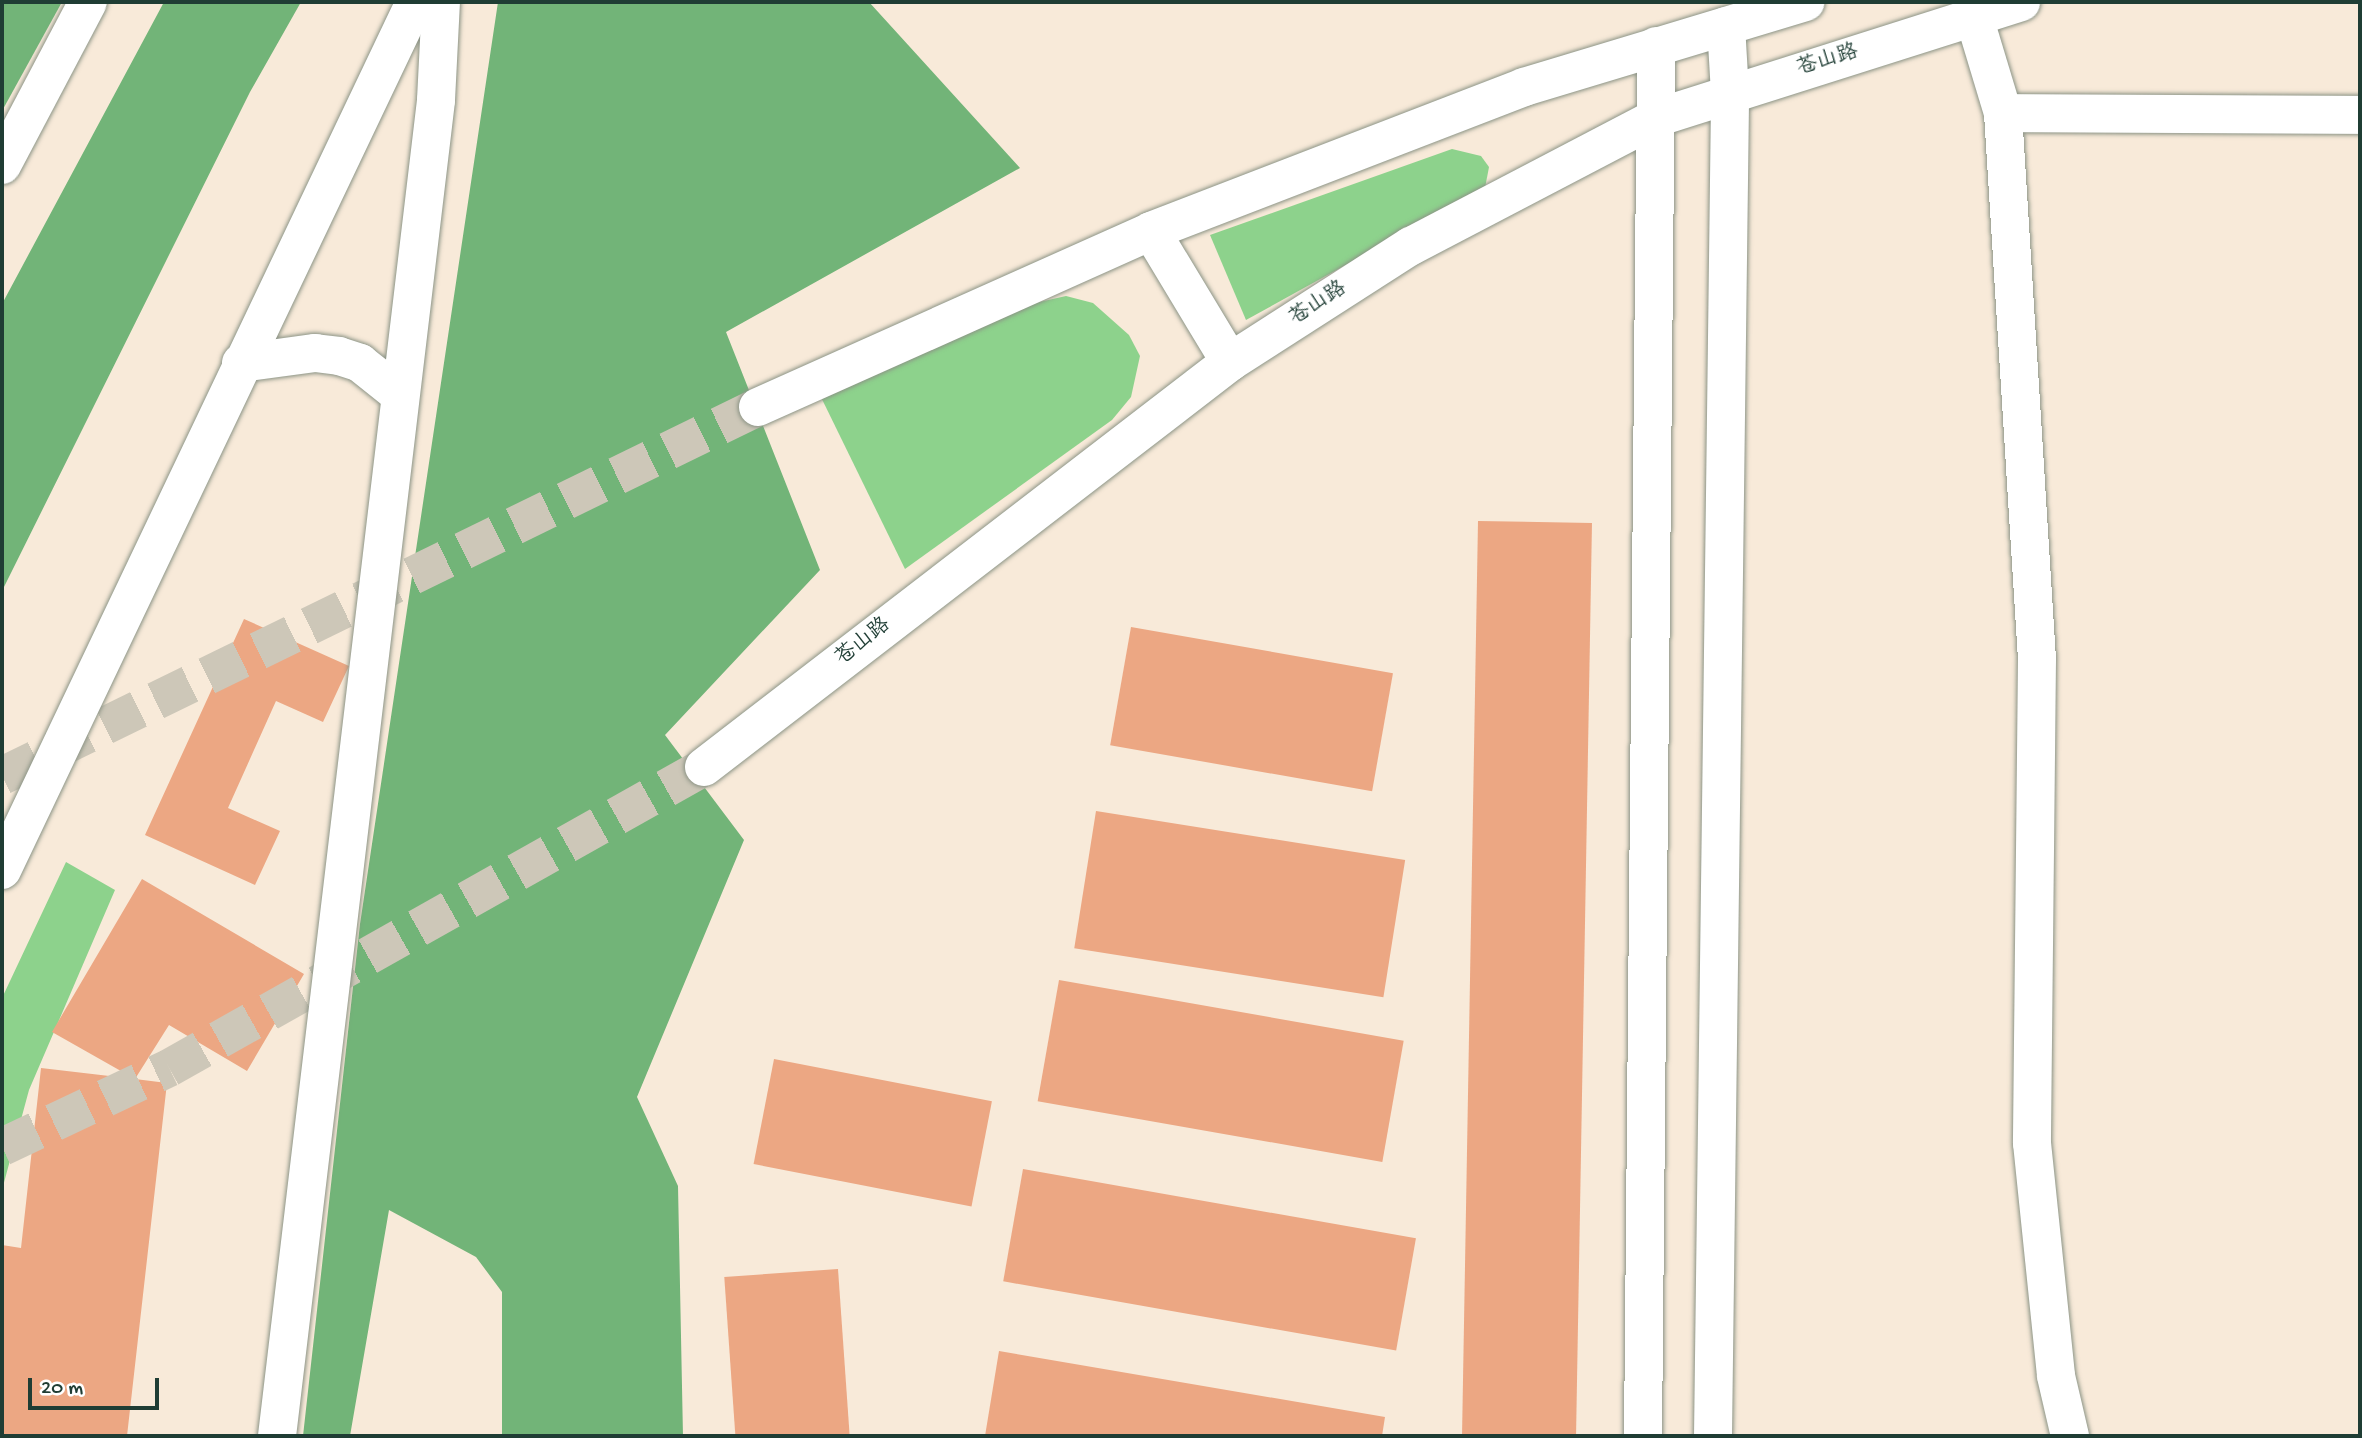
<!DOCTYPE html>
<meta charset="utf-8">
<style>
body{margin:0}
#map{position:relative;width:2362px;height:1438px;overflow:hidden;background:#f8ead9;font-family:"Gochi Hand","LXGW WenKai TC",sans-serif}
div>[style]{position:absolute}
.green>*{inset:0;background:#8dd28c}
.forest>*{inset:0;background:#72b478}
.building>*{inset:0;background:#eca783;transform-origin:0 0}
.major-tunnel>*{height:38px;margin-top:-19px;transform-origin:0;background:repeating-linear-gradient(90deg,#cdc7b8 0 38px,transparent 0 57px)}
.roads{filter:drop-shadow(0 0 2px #8c9486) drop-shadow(0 0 2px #8c9486)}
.minor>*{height:38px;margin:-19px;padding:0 19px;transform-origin:19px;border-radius:19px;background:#fff}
.major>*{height:38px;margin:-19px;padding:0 19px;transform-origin:19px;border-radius:19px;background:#fff}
span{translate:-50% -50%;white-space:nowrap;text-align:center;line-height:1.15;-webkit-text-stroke:5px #fff;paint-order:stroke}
.street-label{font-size:21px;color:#1f3d34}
.frame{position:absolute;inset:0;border:4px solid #1f3d34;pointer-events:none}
.scale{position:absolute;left:28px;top:1378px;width:131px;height:32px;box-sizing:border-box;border:4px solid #1f3d34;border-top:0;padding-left:9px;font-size:21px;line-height:24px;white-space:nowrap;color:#1f3d34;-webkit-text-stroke:5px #fff;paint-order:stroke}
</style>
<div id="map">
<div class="green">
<div style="clip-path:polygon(1452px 149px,1481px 156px,1489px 167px,1485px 188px,1246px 320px,1210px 235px)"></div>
<div style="clip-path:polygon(1066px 296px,1093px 303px,1129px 335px,1140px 356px,1131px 397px,1112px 420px,905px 569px,817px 389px,1026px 305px)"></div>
<div style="clip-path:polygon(66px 862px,115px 890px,29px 1090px,2px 1190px,2px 998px)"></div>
</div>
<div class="forest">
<div style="clip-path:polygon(2px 2px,62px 2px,2px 111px)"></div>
<div style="clip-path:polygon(164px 2px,301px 2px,250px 92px,2px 591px,2px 304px)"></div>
<div style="clip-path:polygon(498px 2px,869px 2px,1020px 168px,726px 332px,820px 570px,665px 735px,744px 840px,637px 1097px,678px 1186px,683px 1436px,502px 1436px,502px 1292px,476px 1257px,389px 1210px,350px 1436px,303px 1436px,360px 924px)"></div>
</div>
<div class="building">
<div style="left:1478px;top:521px;width:114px;height:915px;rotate:1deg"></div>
<div style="clip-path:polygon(244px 619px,349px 666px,323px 722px,276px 701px,228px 808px,280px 831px,255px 885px,145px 835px)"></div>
<div style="left:1131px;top:627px;width:266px;height:120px;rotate:10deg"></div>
<div style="left:1096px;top:811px;width:313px;height:139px;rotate:9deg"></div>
<div style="clip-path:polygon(142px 879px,304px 974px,247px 1071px,169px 1025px,135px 1079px,167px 1083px,127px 1436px,2px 1436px,2px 1245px,21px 1248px,41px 1068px,135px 1079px,52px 1032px)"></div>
<div style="left:1059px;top:980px;width:350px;height:123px;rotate:10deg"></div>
<div style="left:774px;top:1059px;width:222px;height:107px;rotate:11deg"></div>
<div style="left:1023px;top:1169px;width:399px;height:114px;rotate:10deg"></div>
<div style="left:838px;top:1269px;width:167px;height:114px;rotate:86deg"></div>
<div style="clip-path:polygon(999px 1351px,1385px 1417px,1382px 1436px,985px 1436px)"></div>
</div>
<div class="major-tunnel">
<div style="left:2px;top:776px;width:841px;rotate:-26.02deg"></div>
<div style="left:2px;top:1147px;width:185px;rotate:-25.3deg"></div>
<div style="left:169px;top:1068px;width:614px;rotate:-29.36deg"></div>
</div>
<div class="roads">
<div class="minor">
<div style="left:1974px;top:17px;width:100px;rotate:73.2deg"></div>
<div style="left:2003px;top:113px;width:547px;rotate:86.44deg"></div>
<div style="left:2037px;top:659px;width:484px;rotate:90.6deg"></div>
<div style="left:2032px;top:1143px;width:234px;rotate:84.1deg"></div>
<div style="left:2056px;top:1376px;width:62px;rotate:76.9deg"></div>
<div style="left:2003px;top:113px;width:357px;rotate:0.3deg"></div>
<div style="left:2px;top:165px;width:184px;rotate:-62.2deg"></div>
<div style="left:1151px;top:231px;width:153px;rotate:58.9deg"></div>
<div style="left:241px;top:363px;width:75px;rotate:-7.7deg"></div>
<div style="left:315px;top:353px;width:24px;rotate:7deg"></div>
<div style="left:339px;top:356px;width:22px;rotate:18deg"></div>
<div style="left:360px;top:363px;width:50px;rotate:38.5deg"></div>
<div style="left:2px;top:870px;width:961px;rotate:-64.55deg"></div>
<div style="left:277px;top:1436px;width:1345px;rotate:-83.21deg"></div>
<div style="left:436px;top:100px;width:98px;rotate:-87.1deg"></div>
<div style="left:1643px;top:1436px;width:1390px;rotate:-89.46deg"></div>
<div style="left:1713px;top:1436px;width:1343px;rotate:-89.27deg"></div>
<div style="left:1730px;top:93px;width:67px;rotate:-93.4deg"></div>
</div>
<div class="major">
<div style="left:758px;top:407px;width:431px;rotate:-24.1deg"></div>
<div style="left:1151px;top:231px;width:400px;rotate:-21.1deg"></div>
<div style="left:1524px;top:87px;width:294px;rotate:-16.8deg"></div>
<div style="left:704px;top:767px;width:664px;rotate:-37.59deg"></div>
<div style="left:1230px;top:362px;width:215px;rotate:-32.7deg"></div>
<div style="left:1411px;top:246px;width:276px;rotate:-27.6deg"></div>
<div style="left:1656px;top:118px;width:383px;rotate:-17.6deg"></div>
</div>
</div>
<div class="street-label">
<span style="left:1828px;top:62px;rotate:-17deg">苍山路</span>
<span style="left:1319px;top:305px;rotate:-33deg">苍山路</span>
<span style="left:864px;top:643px;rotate:-38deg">苍山路</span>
</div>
<div class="frame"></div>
<div class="scale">20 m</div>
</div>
